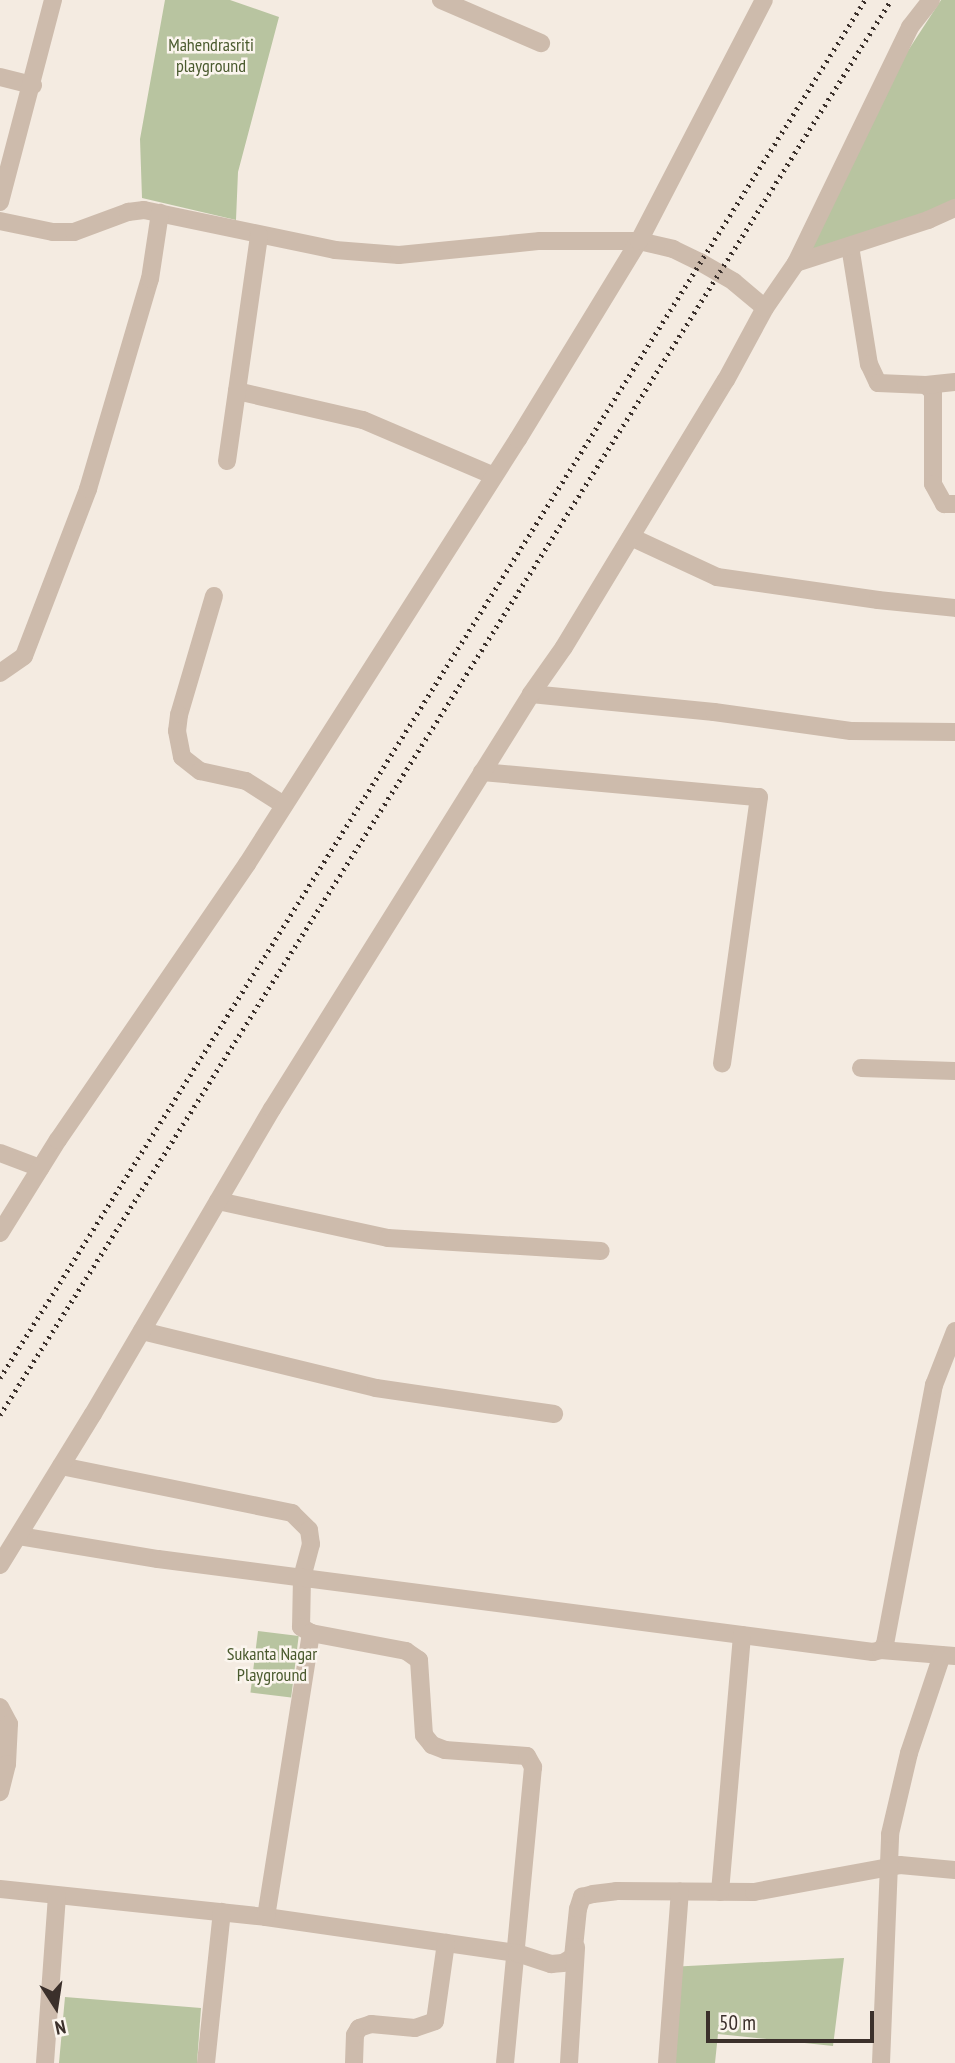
<!DOCTYPE html>
<style>
body{margin:0}
#map{position:relative;width:955px;height:2063px;overflow:hidden;background:#f4ebe1;font-family:"PT Sans Narrow",sans-serif}
div>[style]{position:absolute}
.green>*{inset:0;background:#b8c4a0;transform-origin:0 0}
.minor>*{height:18px;margin:-9px;padding:0 9px;transform-origin:9px;border-radius:9px;background:#cdbbac}
.rail>*{height:5px;margin-top:-2.5px;transform-origin:0;background:repeating-linear-gradient(90deg,#3b302b 0 2px,transparent 0 7px)}
span{translate:-50% -50%;white-space:nowrap;text-align:center;line-height:1.15;-webkit-text-stroke:5px #fbf5ee;paint-order:stroke}
.park-label{font-size:18px;color:#4a5a2e}
.north{position:absolute;left:21px;top:1972px;width:70px;height:70px;-webkit-text-stroke:5px #fbf5ee;paint-order:stroke;rotate:168deg;font-size:19px;font-weight:700;line-height:28px;text-align:center;color:#3b302b}
.north::after{content:'';display:block;margin:auto;width:24px;height:32px;background:#3b302b;clip-path:polygon(50% 0,100% 100%,50% 72%,0 100%)}
.scale{position:absolute;left:706px;top:2011px;width:168px;height:32px;box-sizing:border-box;border:4px solid #3b302b;border-top:0;padding-left:9px;font-size:21px;line-height:24px;white-space:nowrap;color:#3b302b;-webkit-text-stroke:5px #fbf5ee;paint-order:stroke}
</style>
<div id="map">
<div class="green">
<div style="clip-path:polygon(165px 0,230px 0,279px 17px,238px 172px,236px 220px,142px 198px,140px 139px)"></div>
<div style="clip-path:polygon(941px 0,955px 0,955px 200px,923px 216px,807px 255px,896px 69px)"></div>
<div style="left:258px;top:1631px;width:41px;height:62px;rotate:7deg"></div>
<div style="clip-path:polygon(844px 1958px,833px 2046px,718px 2034px,715px 2063px,659px 2063px,669px 1967px)"></div>
<div style="clip-path:polygon(65px 1997px,201px 2008px,197px 2063px,59px 2063px)"></div>
</div>
<div class="minor">
<div style="left:441px;top:0;width:109px;rotate:23.3deg"></div>
<div style="left:0;top:77px;width:34px;rotate:14deg"></div>
<div style="left:0;top:202px;width:209px;rotate:-75.3deg"></div>
<div style="left:0;top:221px;width:54px;rotate:11.7deg"></div>
<div style="left:53px;top:232px;width:21px"></div>
<div style="left:74px;top:232px;width:58px;rotate:-20.3deg"></div>
<div style="left:128px;top:212px;width:16px;rotate:-7deg"></div>
<div style="left:144px;top:210px;width:195px;rotate:11.8deg"></div>
<div style="left:335px;top:250px;width:64px;rotate:4.5deg"></div>
<div style="left:399px;top:255px;width:142px;rotate:-5.7deg"></div>
<div style="left:540px;top:241px;width:99px"></div>
<div style="left:639px;top:241px;width:35px;rotate:13deg"></div>
<div style="left:673px;top:249px;width:30px;rotate:26deg"></div>
<div style="left:700px;top:262px;width:39px;rotate:30deg"></div>
<div style="left:734px;top:282px;width:40px;rotate:40deg"></div>
<div style="left:850px;top:246px;width:120px;rotate:80.9deg"></div>
<div style="left:869px;top:364px;width:21px;rotate:65deg"></div>
<div style="left:878px;top:383px;width:48px;rotate:2.4deg"></div>
<div style="left:926px;top:385px;width:10px;rotate:45deg"></div>
<div style="left:933px;top:392px;width:92px;rotate:90deg"></div>
<div style="left:933px;top:484px;width:23px;rotate:61deg"></div>
<div style="left:944px;top:504px;width:11px"></div>
<div style="left:796px;top:263px;width:139px;rotate:-18deg"></div>
<div style="left:928px;top:220px;width:30px;rotate:-24deg"></div>
<div style="left:926px;top:385px;width:29px;rotate:-6deg"></div>
<div style="left:237px;top:391px;width:129px;rotate:13deg"></div>
<div style="left:363px;top:420px;width:142px;rotate:23.1deg"></div>
<div style="left:227px;top:461px;width:228px;rotate:-81.9deg"></div>
<div style="left:631px;top:537px;width:95px;rotate:24.9deg"></div>
<div style="left:717px;top:577px;width:163px;rotate:8.1deg"></div>
<div style="left:878px;top:600px;width:77px;rotate:5.9deg"></div>
<div style="left:214px;top:596px;width:124px;rotate:106.4deg"></div>
<div style="left:179px;top:715px;width:16px;rotate:97deg"></div>
<div style="left:177px;top:731px;width:26px;rotate:79deg"></div>
<div style="left:182px;top:757px;width:23px;rotate:38deg"></div>
<div style="left:200px;top:771px;width:47px;rotate:12.3deg"></div>
<div style="left:246px;top:781px;width:45px;rotate:32.3deg"></div>
<div style="left:0;top:673px;width:29px;rotate:-35deg"></div>
<div style="left:24px;top:656px;width:179px;rotate:-69deg"></div>
<div style="left:88px;top:489px;width:219px;rotate:-73.6deg"></div>
<div style="left:150px;top:279px;width:67px;rotate:-81.4deg"></div>
<div style="left:531px;top:694px;width:184px;rotate:5.6deg"></div>
<div style="left:714px;top:712px;width:138px;rotate:7.9deg"></div>
<div style="left:851px;top:731px;width:104px;rotate:0.6deg"></div>
<div style="left:482px;top:772px;width:278px;rotate:5.2deg"></div>
<div style="left:759px;top:797px;width:269px;rotate:97.9deg"></div>
<div style="left:861px;top:1068px;width:94px;rotate:1.8deg"></div>
<div style="left:0;top:1153px;width:43px;rotate:20.6deg"></div>
<div style="left:218px;top:1201px;width:174px;rotate:12.3deg"></div>
<div style="left:388px;top:1238px;width:213px;rotate:3.5deg"></div>
<div style="left:0;top:1233px;width:110px;rotate:-58.1deg"></div>
<div style="left:58px;top:1140px;width:335px;rotate:-55.6deg"></div>
<div style="left:247px;top:864px;width:504px;rotate:-57.48deg"></div>
<div style="left:518px;top:439px;width:232px;rotate:-58.6deg"></div>
<div style="left:639px;top:241px;width:271px;rotate:-62.6deg"></div>
<div style="left:142px;top:1331px;width:241px;rotate:13.7deg"></div>
<div style="left:376px;top:1388px;width:180px;rotate:8.3deg"></div>
<div style="left:61px;top:1466px;width:236px;rotate:11.5deg"></div>
<div style="left:292px;top:1513px;width:24px;rotate:45deg"></div>
<div style="left:309px;top:1530px;width:14px;rotate:82deg"></div>
<div style="left:311px;top:1544px;width:34px;rotate:105deg"></div>
<div style="left:302px;top:1577px;width:50px;rotate:91.1deg"></div>
<div style="left:301px;top:1627px;width:12px;rotate:31deg"></div>
<div style="left:311px;top:1633px;width:97px;rotate:10.7deg"></div>
<div style="left:406px;top:1651px;width:16px;rotate:35deg"></div>
<div style="left:419px;top:1660px;width:75px;rotate:86.2deg"></div>
<div style="left:424px;top:1735px;width:13px;rotate:51deg"></div>
<div style="left:432px;top:1745px;width:14px;rotate:21deg"></div>
<div style="left:445px;top:1750px;width:82px;rotate:4.2deg"></div>
<div style="left:527px;top:1756px;width:13px;rotate:61deg"></div>
<div style="left:533px;top:1767px;width:297px;rotate:95.4deg"></div>
<div style="left:19px;top:1536px;width:141px;rotate:9.4deg"></div>
<div style="left:158px;top:1559px;width:721px;rotate:7.41deg"></div>
<div style="left:873px;top:1652px;width:8px;rotate:-14deg"></div>
<div style="left:881px;top:1650px;width:7px;rotate:-56deg"></div>
<div style="left:885px;top:1644px;width:264px;rotate:-79.3deg"></div>
<div style="left:934px;top:1385px;width:58px;rotate:-68.7deg"></div>
<div style="left:0;top:1565px;width:177px;rotate:-58.4deg"></div>
<div style="left:93px;top:1414px;width:354px;rotate:-59.6deg"></div>
<div style="left:272px;top:1109px;width:489px;rotate:-58deg"></div>
<div style="left:531px;top:694px;width:57px;rotate:-54.9deg"></div>
<div style="left:564px;top:647px;width:312px;rotate:-58.8deg"></div>
<div style="left:726px;top:380px;width:82px;rotate:-61.6deg"></div>
<div style="left:765px;top:308px;width:55px;rotate:-55.4deg"></div>
<div style="left:796px;top:263px;width:262px;rotate:-64.2deg"></div>
<div style="left:910px;top:27px;width:34px;rotate:-52deg"></div>
<div style="left:881px;top:1650px;width:74px;rotate:4.6deg"></div>
<div style="left:0;top:1707px;width:19px;rotate:62deg"></div>
<div style="left:9px;top:1724px;width:40px;rotate:92.9deg"></div>
<div style="left:7px;top:1764px;width:29px;rotate:104deg"></div>
<div style="left:0;top:1889px;width:267px;rotate:6deg"></div>
<div style="left:266px;top:1917px;width:254px;rotate:8.2deg"></div>
<div style="left:517px;top:1953px;width:36px;rotate:18deg"></div>
<div style="left:551px;top:1964px;width:12px;rotate:-5deg"></div>
<div style="left:563px;top:1963px;width:12px;rotate:-31deg"></div>
<div style="left:573px;top:1957px;width:48px;rotate:-84.1deg"></div>
<div style="left:578px;top:1909px;width:13px;rotate:-72deg"></div>
<div style="left:582px;top:1897px;width:11px;rotate:-15deg"></div>
<div style="left:593px;top:1894px;width:23px;rotate:-7deg"></div>
<div style="left:616px;top:1891px;width:138px;rotate:0.4deg"></div>
<div style="left:754px;top:1892px;width:148px;rotate:-10.5deg"></div>
<div style="left:900px;top:1865px;width:55px;rotate:5.2deg"></div>
<div style="left:720px;top:1892px;width:258px;rotate:-85.1deg"></div>
<div style="left:266px;top:1917px;width:288px;rotate:-81deg"></div>
<div style="left:45px;top:2063px;width:168px;rotate:-85.9deg"></div>
<div style="left:206px;top:2063px;width:152px;rotate:-84deg"></div>
<div style="left:354px;top:2063px;width:28px;rotate:-88deg"></div>
<div style="left:355px;top:2035px;width:8px;rotate:-60deg"></div>
<div style="left:359px;top:2028px;width:13px;rotate:-18deg"></div>
<div style="left:371px;top:2024px;width:44px;rotate:5.2deg"></div>
<div style="left:415px;top:2028px;width:21px;rotate:-19deg"></div>
<div style="left:435px;top:2021px;width:79px;rotate:-82deg"></div>
<div style="left:569px;top:2063px;width:116px;rotate:-86.5deg"></div>
<div style="left:667px;top:2063px;width:172px;rotate:-85.7deg"></div>
<div style="left:881px;top:2063px;width:229px;rotate:-87.7deg"></div>
<div style="left:890px;top:1834px;width:83px;rotate:-76.8deg"></div>
<div style="left:909px;top:1753px;width:103px;rotate:-71.4deg"></div>
</div>
<div class="rail">
<div style="left:0;top:1378px;width:1627px;rotate:-57.88deg"></div>
<div style="left:0;top:1415px;width:1672px;rotate:-57.8deg"></div>
</div>
<div class="park-label">
<span style="left:211px;top:56px">Mahendrasriti<br>playground</span>
<span style="left:272px;top:1665px">Sukanta Nagar<br>Playground</span>
</div>
<div class="north">N</div>
<div class="scale">50 m</div>
</div>
